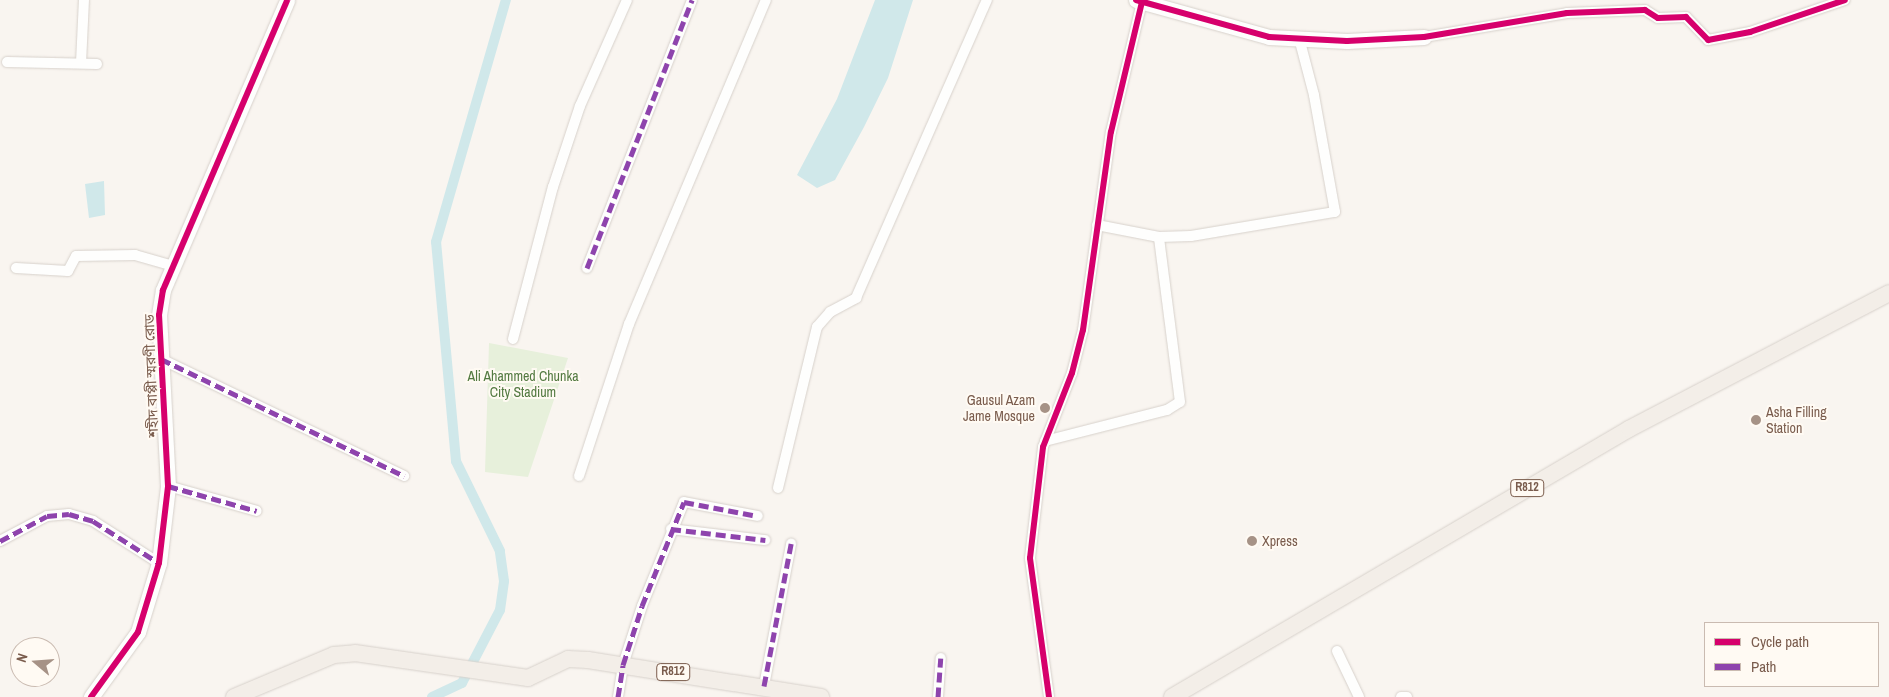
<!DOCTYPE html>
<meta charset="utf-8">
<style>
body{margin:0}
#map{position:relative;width:1889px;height:697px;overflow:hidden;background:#f9f5f0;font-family:"Archivo Narrow","Noto Sans Bengali",sans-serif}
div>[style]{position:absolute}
.green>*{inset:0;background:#e7f0db}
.water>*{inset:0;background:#d0e8ea}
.canal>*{height:10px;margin:-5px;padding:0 5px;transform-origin:5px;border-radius:5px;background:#d0e8ea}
.roads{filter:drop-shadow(0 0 1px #d7d1cb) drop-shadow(0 0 1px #d7d1cb)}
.street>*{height:10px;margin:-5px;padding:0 5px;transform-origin:5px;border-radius:5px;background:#fefefd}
.secondary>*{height:15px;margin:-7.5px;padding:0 7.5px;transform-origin:7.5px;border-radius:7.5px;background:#fefefd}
.primary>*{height:16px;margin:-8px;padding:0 8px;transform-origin:8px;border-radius:8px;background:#f3eee8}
.quiet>*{height:5px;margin-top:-2.5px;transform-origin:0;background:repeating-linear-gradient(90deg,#8e44ad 0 10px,transparent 0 15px)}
.cycleway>*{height:6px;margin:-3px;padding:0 3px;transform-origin:3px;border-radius:3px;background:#d6006c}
.dots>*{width:14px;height:14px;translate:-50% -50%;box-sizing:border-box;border:2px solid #fffaf3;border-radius:50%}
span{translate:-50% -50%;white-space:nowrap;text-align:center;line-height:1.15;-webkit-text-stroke:4px #fffaf3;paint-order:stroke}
.shield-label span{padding:1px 4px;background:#fffaf3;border:1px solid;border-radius:4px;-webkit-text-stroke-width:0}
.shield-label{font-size:12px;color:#7a5c4d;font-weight:700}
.street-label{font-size:14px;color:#7a5c4d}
.park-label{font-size:14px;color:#537a41}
.poi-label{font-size:14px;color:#7a5c4d}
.right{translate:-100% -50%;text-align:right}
.left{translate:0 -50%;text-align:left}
.legend{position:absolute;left:1704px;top:622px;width:175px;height:65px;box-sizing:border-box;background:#fffaf3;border:1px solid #cabbb1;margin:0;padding:6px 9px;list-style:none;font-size:15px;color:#7a5c4d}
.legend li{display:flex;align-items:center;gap:10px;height:25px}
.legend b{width:25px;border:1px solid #cabbb1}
.north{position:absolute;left:10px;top:637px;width:50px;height:50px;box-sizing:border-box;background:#fffaf3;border:1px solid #cabbb1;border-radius:50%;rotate:288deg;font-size:14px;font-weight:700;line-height:20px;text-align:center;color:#7a5c4d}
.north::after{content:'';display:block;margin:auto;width:18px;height:22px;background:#a69286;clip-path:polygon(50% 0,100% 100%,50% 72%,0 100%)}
</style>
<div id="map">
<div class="green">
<div style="clip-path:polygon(489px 343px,568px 358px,528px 477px,485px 472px)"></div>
</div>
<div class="water">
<div style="clip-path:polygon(875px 0,913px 0,888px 78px,864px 127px,835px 180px,817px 188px,797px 175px,837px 99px)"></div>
<div style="clip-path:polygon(104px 181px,105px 215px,89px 218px,85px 184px)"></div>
</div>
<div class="canal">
<div style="left:432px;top:697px;width:33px;rotate:-25deg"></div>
<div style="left:462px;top:683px;width:82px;rotate:-62.5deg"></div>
<div style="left:500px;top:610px;width:29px;rotate:-82deg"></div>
<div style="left:504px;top:581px;width:30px;rotate:-98deg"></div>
<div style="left:500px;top:551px;width:100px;rotate:-116.1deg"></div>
<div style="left:456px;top:461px;width:220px;rotate:-95.2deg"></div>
<div style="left:436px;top:242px;width:252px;rotate:-73.9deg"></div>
</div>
<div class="roads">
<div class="street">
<div style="left:1424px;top:37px;width:145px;rotate:-9.5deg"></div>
<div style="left:1567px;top:13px;width:78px;rotate:-2.2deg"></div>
<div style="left:1645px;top:10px;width:15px;rotate:32deg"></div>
<div style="left:1658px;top:18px;width:28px;rotate:-2deg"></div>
<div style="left:1686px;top:17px;width:32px;rotate:46deg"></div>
<div style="left:1708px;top:40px;width:43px;rotate:-10.8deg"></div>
<div style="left:1750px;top:32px;width:100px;rotate:-18.6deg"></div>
<div style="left:7px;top:62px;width:90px;rotate:1.3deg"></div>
<div style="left:81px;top:63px;width:63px;rotate:-87.3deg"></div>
<div style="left:1097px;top:225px;width:63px;rotate:11deg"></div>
<div style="left:1159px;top:237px;width:32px;rotate:-2deg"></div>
<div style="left:1191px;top:236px;width:146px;rotate:-9.5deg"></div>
<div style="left:1335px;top:212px;width:119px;rotate:-100.2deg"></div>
<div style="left:1314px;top:95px;width:59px;rotate:-104.7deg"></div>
<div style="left:16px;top:268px;width:52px;rotate:3.3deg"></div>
<div style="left:68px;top:271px;width:17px;rotate:-62deg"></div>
<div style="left:76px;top:256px;width:59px;rotate:-1deg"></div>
<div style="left:135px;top:255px;width:40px;rotate:16deg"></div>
<div style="left:587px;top:268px;width:288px;rotate:-68.6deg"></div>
<div style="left:513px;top:339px;width:157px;rotate:-75.3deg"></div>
<div style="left:553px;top:187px;width:85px;rotate:-71.6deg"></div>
<div style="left:580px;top:106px;width:116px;rotate:-66.1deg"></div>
<div style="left:161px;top:359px;width:270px;rotate:25.7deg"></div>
<div style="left:1045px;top:441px;width:126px;rotate:-14.3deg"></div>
<div style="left:1167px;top:410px;width:15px;rotate:-32deg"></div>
<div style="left:1180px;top:402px;width:166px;rotate:-97.3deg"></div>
<div style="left:579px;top:476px;width:160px;rotate:-71.8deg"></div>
<div style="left:629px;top:324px;width:352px;rotate:-67.1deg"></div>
<div style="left:168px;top:486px;width:92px;rotate:15.7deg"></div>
<div style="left:778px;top:488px;width:166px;rotate:-76.4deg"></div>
<div style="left:817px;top:327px;width:20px;rotate:-49deg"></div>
<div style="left:830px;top:312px;width:30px;rotate:-28deg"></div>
<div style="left:856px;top:298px;width:326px;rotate:-66.3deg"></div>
<div style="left:671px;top:529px;width:95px;rotate:6.7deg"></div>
<div style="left:0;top:541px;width:53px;rotate:-28deg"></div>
<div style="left:47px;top:516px;width:22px;rotate:-5deg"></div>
<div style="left:69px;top:514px;width:25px;rotate:16deg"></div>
<div style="left:93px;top:521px;width:78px;rotate:32.5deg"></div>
<div style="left:1337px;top:651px;width:51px;rotate:64.4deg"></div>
<div style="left:764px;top:686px;width:145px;rotate:-79.2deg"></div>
<div style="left:618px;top:697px;width:32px;rotate:-81deg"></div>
<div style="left:623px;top:665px;width:62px;rotate:-72.1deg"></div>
<div style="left:642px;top:606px;width:112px;rotate:-68deg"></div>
<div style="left:684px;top:502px;width:75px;rotate:10.7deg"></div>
<div style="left:938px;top:697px;width:39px;rotate:-86deg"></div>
<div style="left:1049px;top:697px;width:140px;rotate:-97.8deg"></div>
<div style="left:1030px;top:558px;width:112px;rotate:-83.3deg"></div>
<div style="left:1043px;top:447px;width:79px;rotate:-68.6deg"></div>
<div style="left:1072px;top:373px;width:44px;rotate:-75.7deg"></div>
<div style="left:1083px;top:330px;width:200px;rotate:-82deg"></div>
<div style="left:1111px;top:132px;width:134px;rotate:-76.6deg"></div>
<div style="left:1401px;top:697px;width:6px"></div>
</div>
<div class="secondary">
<div style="left:1136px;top:0;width:138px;rotate:15.5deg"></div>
<div style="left:1269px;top:37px;width:78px;rotate:2.9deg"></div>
<div style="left:1347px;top:41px;width:77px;rotate:-3deg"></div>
<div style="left:91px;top:697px;width:80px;rotate:-54.1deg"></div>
<div style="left:138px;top:632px;width:72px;rotate:-73.1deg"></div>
<div style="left:159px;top:563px;width:78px;rotate:-83.3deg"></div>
<div style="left:168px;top:486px;width:171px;rotate:-93deg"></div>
<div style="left:159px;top:315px;width:25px;rotate:-81deg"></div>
<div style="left:163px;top:290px;width:315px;rotate:-66.8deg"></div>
</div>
<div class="primary">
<div style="left:234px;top:697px;width:108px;rotate:-22.8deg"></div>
<div style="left:334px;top:655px;width:21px;rotate:-5deg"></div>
<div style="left:355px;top:653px;width:175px;rotate:8.2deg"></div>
<div style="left:528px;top:678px;width:44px;rotate:-25.4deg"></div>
<div style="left:568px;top:659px;width:20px;rotate:3deg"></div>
<div style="left:588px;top:660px;width:236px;rotate:9deg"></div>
<div style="left:1172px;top:697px;width:530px;rotate:-30.39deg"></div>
<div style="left:1629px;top:429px;width:293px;rotate:-27.6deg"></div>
</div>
</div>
<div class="quiet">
<div style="left:587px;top:268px;width:288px;rotate:-68.6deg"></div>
<div style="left:161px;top:359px;width:270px;rotate:25.7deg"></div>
<div style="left:168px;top:486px;width:92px;rotate:15.7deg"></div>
<div style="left:671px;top:529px;width:95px;rotate:6.7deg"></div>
<div style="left:0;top:541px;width:53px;rotate:-28deg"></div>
<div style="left:47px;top:516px;width:22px;rotate:-5deg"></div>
<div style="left:69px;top:514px;width:25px;rotate:16deg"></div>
<div style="left:93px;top:521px;width:78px;rotate:32.5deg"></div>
<div style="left:764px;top:686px;width:145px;rotate:-79.2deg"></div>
<div style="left:618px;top:697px;width:32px;rotate:-81deg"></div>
<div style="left:623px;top:665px;width:62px;rotate:-72.1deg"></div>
<div style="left:642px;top:606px;width:112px;rotate:-68deg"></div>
<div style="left:684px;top:502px;width:75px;rotate:10.7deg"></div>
<div style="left:938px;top:697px;width:39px;rotate:-86deg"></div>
</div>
<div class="cycleway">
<div style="left:1136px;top:0;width:138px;rotate:15.5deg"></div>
<div style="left:1269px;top:37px;width:78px;rotate:2.9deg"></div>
<div style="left:1347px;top:41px;width:77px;rotate:-3deg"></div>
<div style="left:1424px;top:37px;width:145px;rotate:-9.5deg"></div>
<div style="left:1567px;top:13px;width:78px;rotate:-2.2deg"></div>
<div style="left:1645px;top:10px;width:15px;rotate:32deg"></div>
<div style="left:1658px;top:18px;width:28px;rotate:-2deg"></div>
<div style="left:1686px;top:17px;width:32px;rotate:46deg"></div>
<div style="left:1708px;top:40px;width:43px;rotate:-10.8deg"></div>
<div style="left:1750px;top:32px;width:100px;rotate:-18.6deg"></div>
<div style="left:91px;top:697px;width:80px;rotate:-54.1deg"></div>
<div style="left:138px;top:632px;width:72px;rotate:-73.1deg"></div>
<div style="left:159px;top:563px;width:78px;rotate:-83.3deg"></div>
<div style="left:168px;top:486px;width:171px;rotate:-93deg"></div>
<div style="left:159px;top:315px;width:25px;rotate:-81deg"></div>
<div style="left:163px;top:290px;width:315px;rotate:-66.8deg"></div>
<div style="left:1049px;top:697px;width:140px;rotate:-97.8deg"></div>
<div style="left:1030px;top:558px;width:112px;rotate:-83.3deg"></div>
<div style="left:1043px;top:447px;width:79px;rotate:-68.6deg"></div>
<div style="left:1072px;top:373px;width:44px;rotate:-75.7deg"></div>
<div style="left:1083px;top:330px;width:200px;rotate:-82deg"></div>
<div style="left:1111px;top:132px;width:134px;rotate:-76.6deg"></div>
</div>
<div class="dots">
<div style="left:1045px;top:408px;background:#a69286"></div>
<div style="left:1756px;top:420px;background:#a69286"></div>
<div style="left:1252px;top:541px;background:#a69286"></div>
</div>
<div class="shield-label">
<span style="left:1527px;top:488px">R812</span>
<span style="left:673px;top:672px">R812</span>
</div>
<div class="street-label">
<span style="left:151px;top:376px;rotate:-92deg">শহীদ বাপ্পী স্মরণী রোড</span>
</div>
<div class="park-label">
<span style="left:523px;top:384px">Ali Ahammed Chunka<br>City Stadium</span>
</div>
<div class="poi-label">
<span class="right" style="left:1035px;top:408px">Gausul Azam<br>Jame Mosque</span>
<span class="left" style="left:1766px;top:420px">Asha Filling<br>Station</span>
<span class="left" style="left:1262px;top:541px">Xpress</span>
</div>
<ul class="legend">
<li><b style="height:6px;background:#d6006c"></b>Cycle path</li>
<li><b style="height:6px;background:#8e44ad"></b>Path</li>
</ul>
<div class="north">N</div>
</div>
